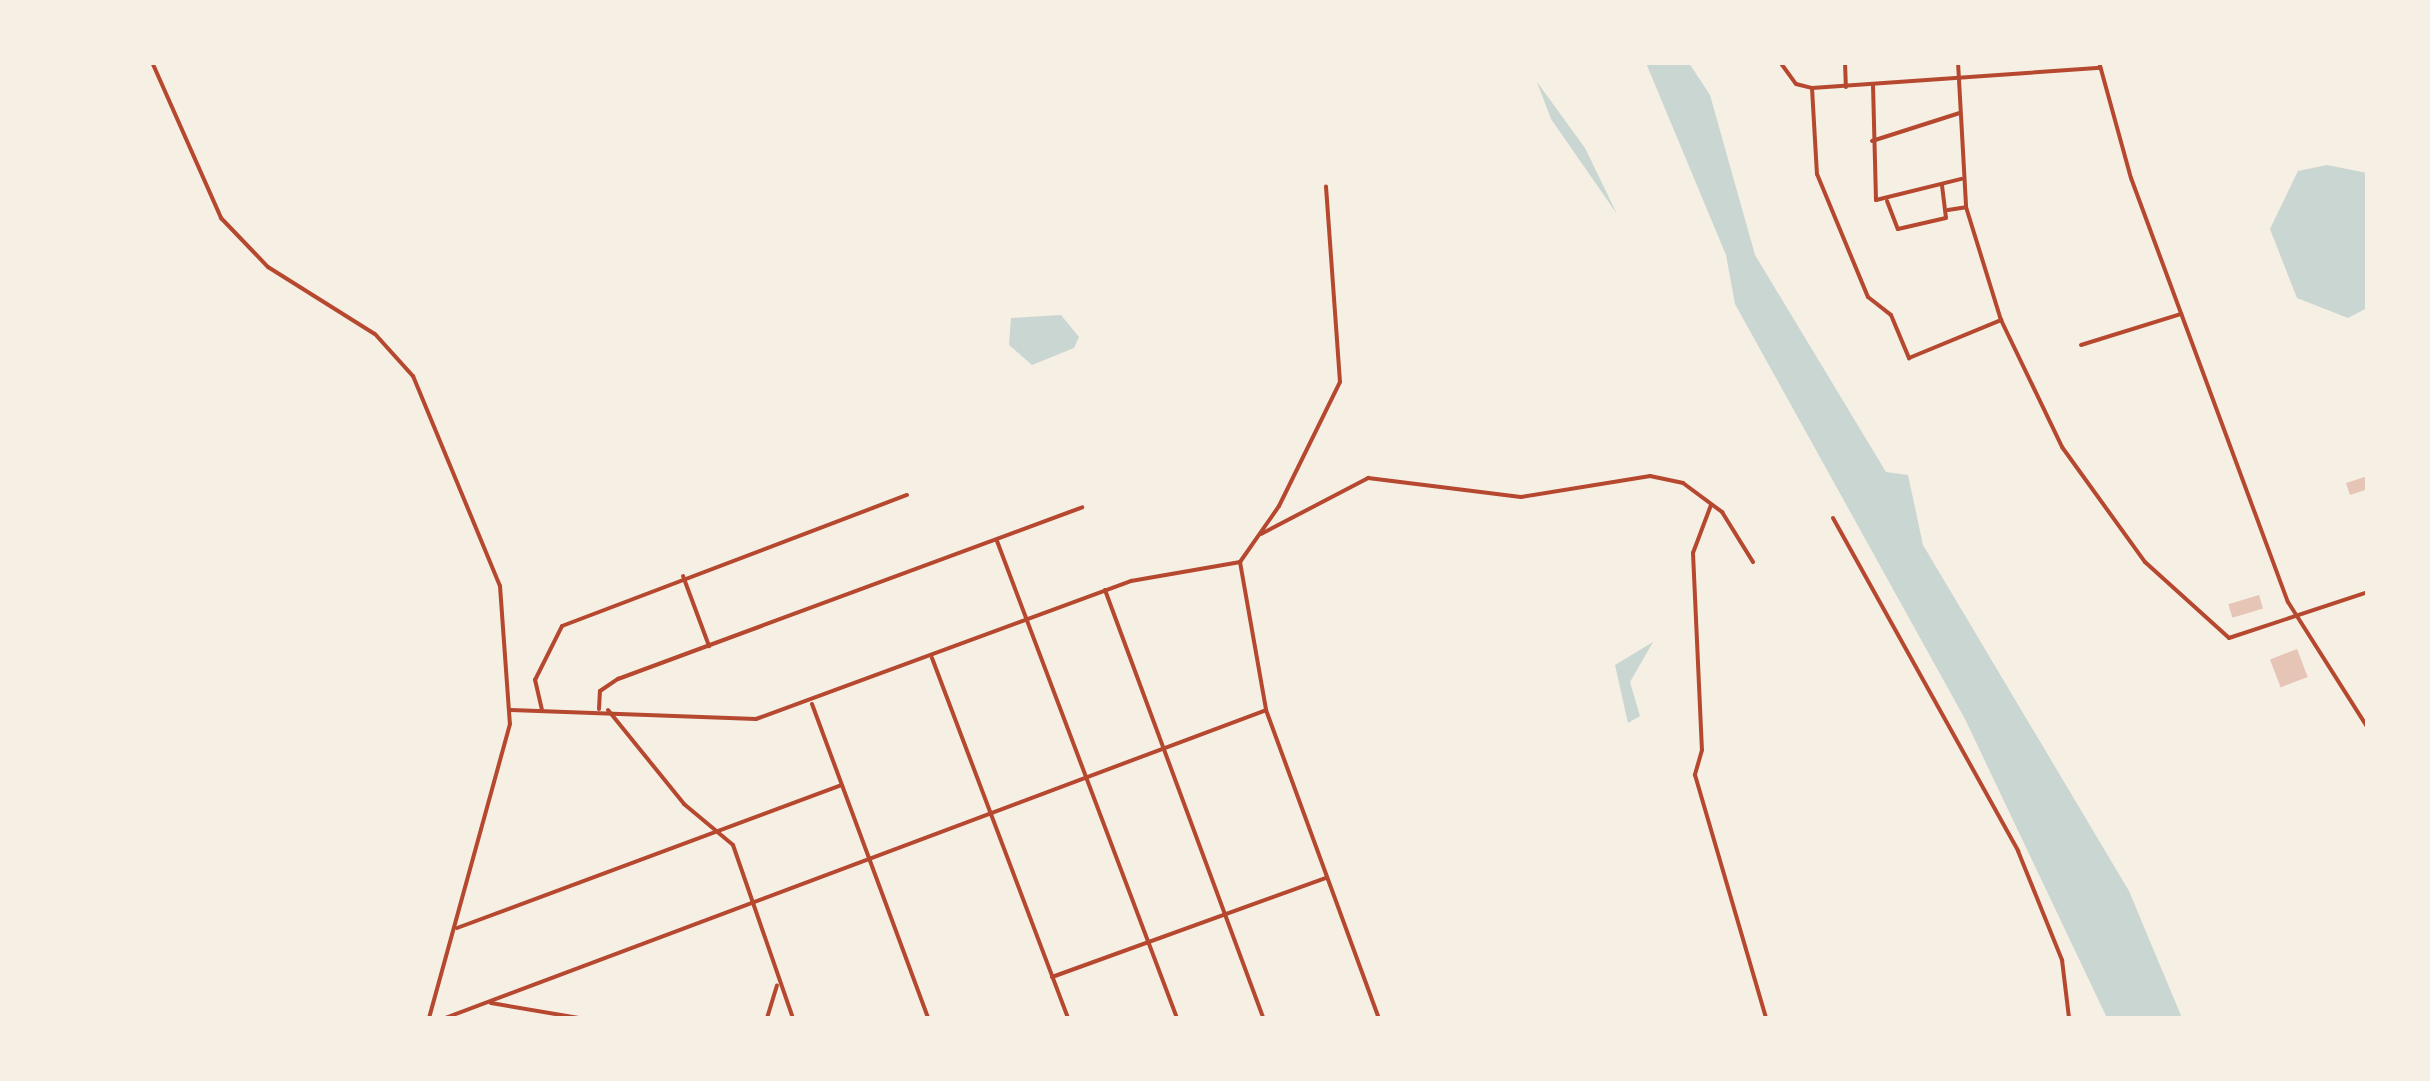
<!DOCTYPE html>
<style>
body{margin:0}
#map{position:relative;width:2430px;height:1081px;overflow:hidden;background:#f6efe4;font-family:Roboto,sans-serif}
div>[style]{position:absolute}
.water>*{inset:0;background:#c9d6d2}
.building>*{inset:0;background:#e6c5b7;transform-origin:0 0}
.minor>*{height:4px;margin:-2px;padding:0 2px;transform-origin:2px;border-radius:2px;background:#b5482f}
.tertiary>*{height:4px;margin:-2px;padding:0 2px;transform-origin:2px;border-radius:2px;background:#b5482f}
span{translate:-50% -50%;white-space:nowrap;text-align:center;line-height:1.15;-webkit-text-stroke:10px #f6efe4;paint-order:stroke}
.frame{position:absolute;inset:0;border:65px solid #f6efe4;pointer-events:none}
</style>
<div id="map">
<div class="water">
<div style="clip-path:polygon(1646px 63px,1689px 63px,1710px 95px,1755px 255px,1886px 472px,1908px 475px,1923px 545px,2129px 891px,2182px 1018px,2107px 1018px,1965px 719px,1735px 304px,1726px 255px)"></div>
<div style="clip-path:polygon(1537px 82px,1585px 148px,1617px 214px,1551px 119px)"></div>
<div style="clip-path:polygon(2327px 165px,2367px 173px,2367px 308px,2348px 318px,2297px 298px,2270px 229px,2298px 171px)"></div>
<div style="clip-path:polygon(1061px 315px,1079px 337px,1074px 348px,1032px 365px,1009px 345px,1011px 318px)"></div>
<div style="clip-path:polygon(1653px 642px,1630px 682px,1640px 716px,1628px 723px,1615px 665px)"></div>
</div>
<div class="building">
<div style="clip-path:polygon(2368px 476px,2368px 489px,2350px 495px,2346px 483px)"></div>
<div style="left:2259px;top:595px;width:14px;height:32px;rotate:73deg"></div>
<div style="left:2297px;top:649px;width:30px;height:29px;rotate:69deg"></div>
</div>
<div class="minor">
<div style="left:1780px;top:62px;width:27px;rotate:54deg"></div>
<div style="left:1796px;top:84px;width:16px;rotate:14deg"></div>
<div style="left:1812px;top:88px;width:289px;rotate:-4deg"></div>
<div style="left:1845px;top:62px;width:25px;rotate:88deg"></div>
<div style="left:1958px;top:62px;width:145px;rotate:86.8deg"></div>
<div style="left:1966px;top:207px;width:118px;rotate:72.8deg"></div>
<div style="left:2001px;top:320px;width:141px;rotate:64.3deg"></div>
<div style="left:2062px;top:447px;width:142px;rotate:54.2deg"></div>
<div style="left:2145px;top:562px;width:113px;rotate:42.1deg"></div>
<div style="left:2229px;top:638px;width:146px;rotate:-18.3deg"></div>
<div style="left:1873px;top:85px;width:115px;rotate:88.5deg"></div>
<div style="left:1876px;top:200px;width:88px;rotate:-13.9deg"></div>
<div style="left:1812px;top:88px;width:86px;rotate:86.7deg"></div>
<div style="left:1817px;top:174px;width:133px;rotate:67.5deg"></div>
<div style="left:1868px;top:297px;width:29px;rotate:38deg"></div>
<div style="left:1891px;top:315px;width:47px;rotate:67.3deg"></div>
<div style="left:1909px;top:358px;width:100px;rotate:-22.4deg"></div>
<div style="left:1872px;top:141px;width:92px;rotate:-17.7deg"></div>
<div style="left:1887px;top:201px;width:30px;rotate:69deg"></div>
<div style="left:1898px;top:229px;width:49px;rotate:-12.9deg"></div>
<div style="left:1946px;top:218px;width:33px;rotate:-97deg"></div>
<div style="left:1948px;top:210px;width:18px;rotate:-9deg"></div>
<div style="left:2081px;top:345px;width:105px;rotate:-17.2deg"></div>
<div style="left:1711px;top:505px;width:51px;rotate:110.6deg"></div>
<div style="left:1693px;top:553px;width:197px;rotate:87.4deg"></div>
<div style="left:1702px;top:750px;width:26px;rotate:106deg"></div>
<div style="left:1695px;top:775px;width:253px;rotate:73.7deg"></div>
<div style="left:1833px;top:518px;width:381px;rotate:60.9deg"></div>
<div style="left:2018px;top:851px;width:118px;rotate:68deg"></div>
<div style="left:2062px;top:960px;width:58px;rotate:83.1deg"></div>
<div style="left:1261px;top:534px;width:121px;rotate:-27.6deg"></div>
<div style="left:1368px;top:478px;width:154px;rotate:7.1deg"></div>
<div style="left:1521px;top:497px;width:131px;rotate:-9.2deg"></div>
<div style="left:1650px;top:476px;width:34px;rotate:12deg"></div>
<div style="left:1683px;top:483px;width:49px;rotate:36.6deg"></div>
<div style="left:1722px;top:512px;width:59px;rotate:58.2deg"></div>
<div style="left:997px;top:541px;width:510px;rotate:69.33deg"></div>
<div style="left:1240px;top:562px;width:150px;rotate:80deg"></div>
<div style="left:1266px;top:710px;width:328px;rotate:69.9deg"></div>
<div style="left:1240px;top:562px;width:68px;rotate:-55.1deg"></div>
<div style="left:1279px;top:506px;width:138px;rotate:-63.8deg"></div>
<div style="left:1340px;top:382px;width:196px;rotate:-94.1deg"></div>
<div style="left:683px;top:576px;width:75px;rotate:69.6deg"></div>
<div style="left:1105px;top:590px;width:456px;rotate:69.7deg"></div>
<div style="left:932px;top:658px;width:385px;rotate:69.3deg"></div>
<div style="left:812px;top:704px;width:335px;rotate:69.7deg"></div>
<div style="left:599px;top:709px;width:18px;rotate:-87deg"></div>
<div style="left:600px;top:691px;width:22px;rotate:-34deg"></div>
<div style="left:618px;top:679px;width:495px;rotate:-20.3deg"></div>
<div style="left:511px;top:710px;width:245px;rotate:2.1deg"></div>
<div style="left:756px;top:719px;width:400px;rotate:-20.2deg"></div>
<div style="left:1131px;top:581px;width:111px;rotate:-9.9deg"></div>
<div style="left:542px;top:710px;width:31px;rotate:-103deg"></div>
<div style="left:535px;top:680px;width:60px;rotate:-63.4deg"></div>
<div style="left:562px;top:626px;width:369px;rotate:-20.8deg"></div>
<div style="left:608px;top:710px;width:121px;rotate:51deg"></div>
<div style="left:684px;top:804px;width:64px;rotate:39.9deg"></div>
<div style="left:733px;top:845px;width:183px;rotate:70.9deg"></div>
<div style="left:457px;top:928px;width:410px;rotate:-20.4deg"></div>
<div style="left:1052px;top:977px;width:290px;rotate:-19.9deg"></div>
<div style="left:491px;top:1003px;width:89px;rotate:9.7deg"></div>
<div style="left:445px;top:1018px;width:877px;rotate:-20.56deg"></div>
<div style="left:767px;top:1018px;width:34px;rotate:-73deg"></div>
</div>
<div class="tertiary">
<div style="left:152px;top:62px;width:171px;rotate:66.1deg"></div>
<div style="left:221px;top:218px;width:68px;rotate:46.2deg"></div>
<div style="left:268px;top:267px;width:126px;rotate:32.1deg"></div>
<div style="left:375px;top:334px;width:57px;rotate:47.9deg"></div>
<div style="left:413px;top:376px;width:227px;rotate:67.5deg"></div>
<div style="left:500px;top:586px;width:138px;rotate:85.9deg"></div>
<div style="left:510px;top:724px;width:305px;rotate:105.4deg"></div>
<div style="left:2099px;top:62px;width:120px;rotate:74.6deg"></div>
<div style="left:2131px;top:178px;width:452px;rotate:69.7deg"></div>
<div style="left:2288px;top:602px;width:149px;rotate:57.6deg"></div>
</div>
<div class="frame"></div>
</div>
